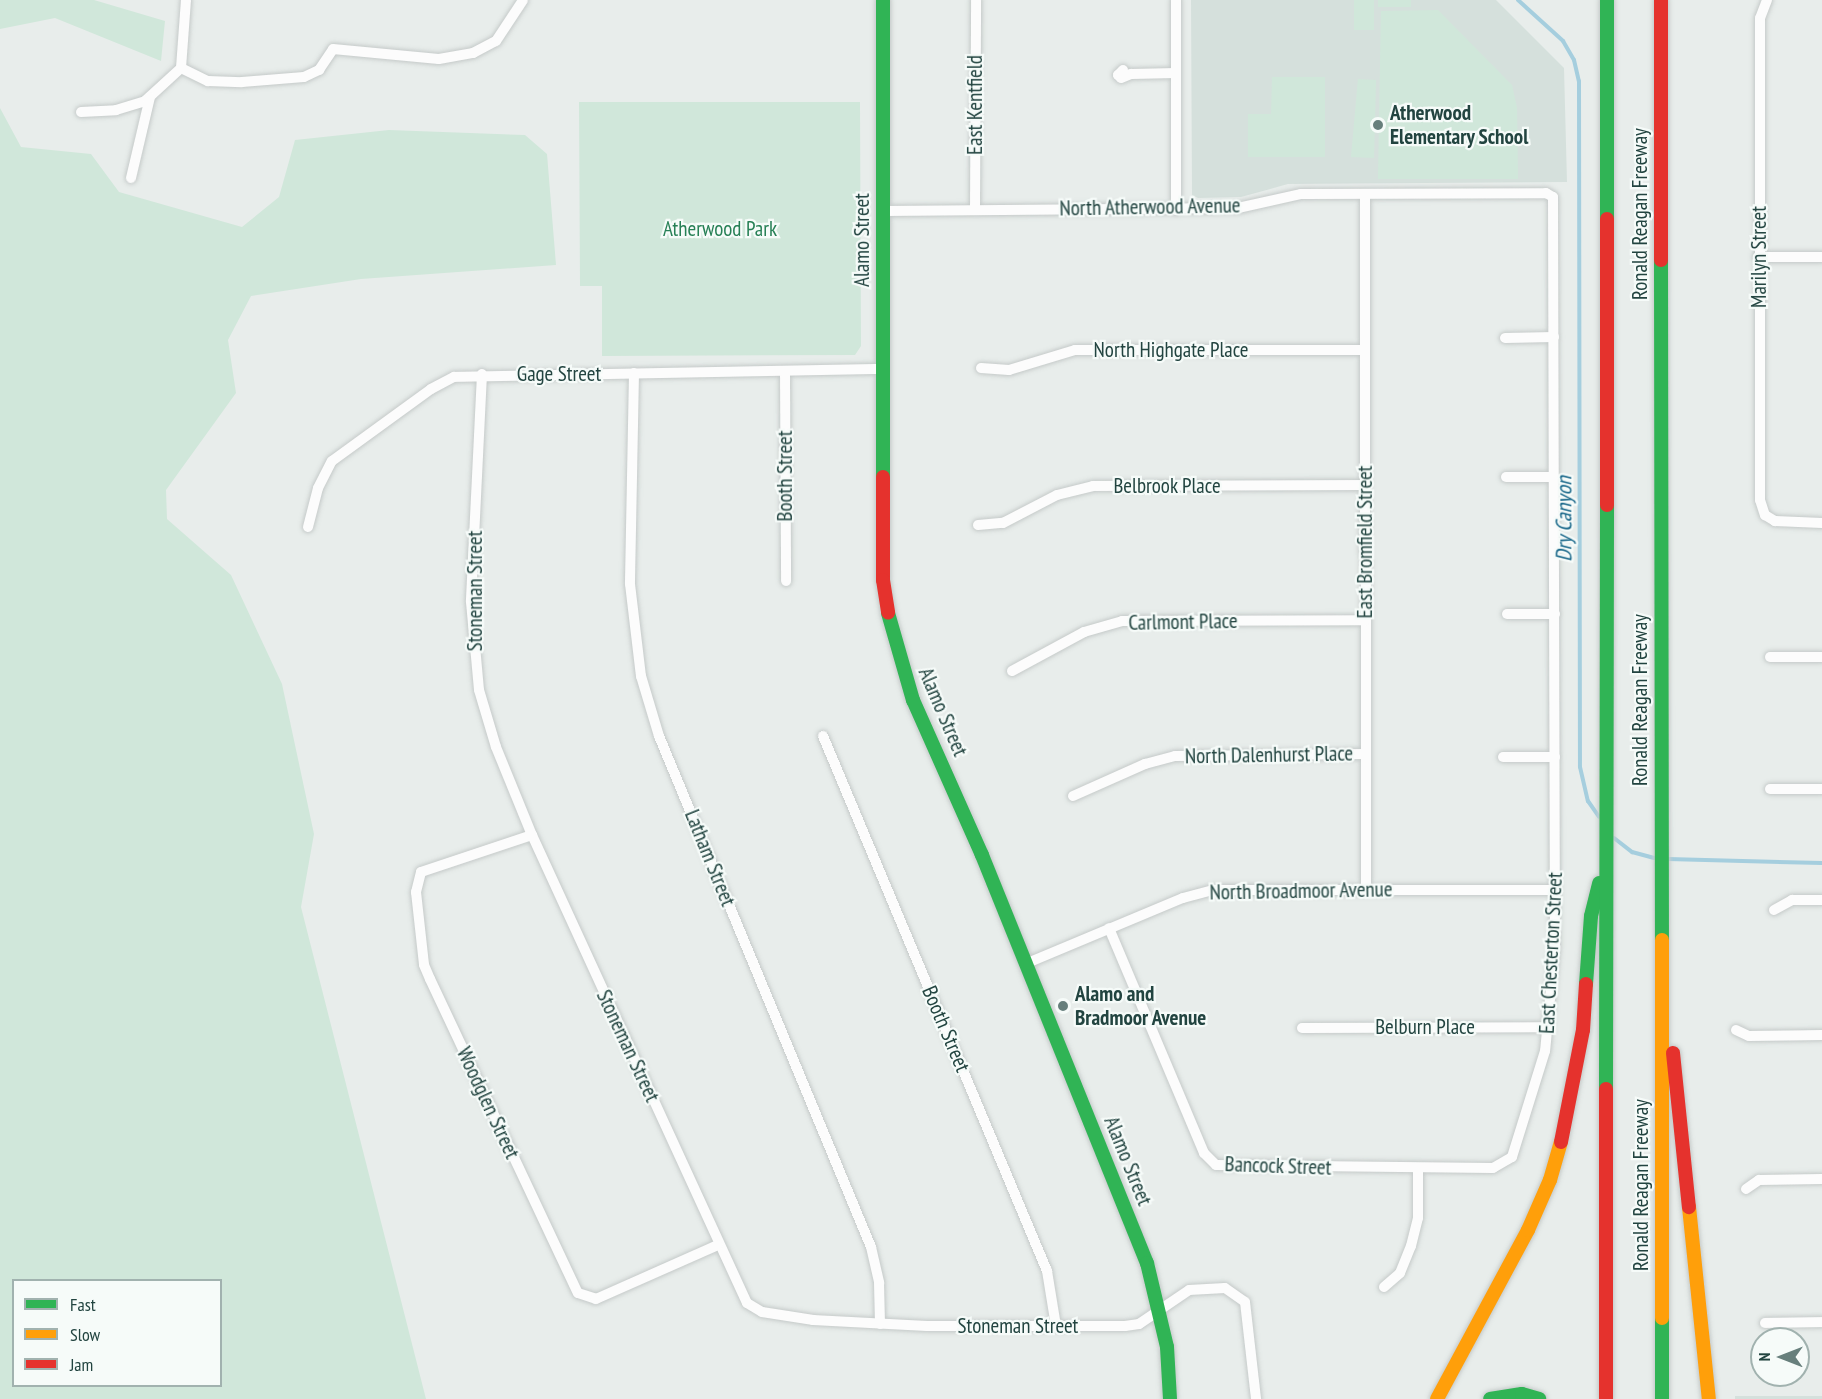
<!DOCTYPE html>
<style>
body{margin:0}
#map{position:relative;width:1822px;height:1399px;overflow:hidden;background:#e8edeb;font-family:"PT Sans Narrow",sans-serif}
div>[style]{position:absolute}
.built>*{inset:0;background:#d5e0dc;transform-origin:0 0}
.green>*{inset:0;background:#d0e7da;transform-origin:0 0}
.stream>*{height:4px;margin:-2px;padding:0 2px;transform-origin:2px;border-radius:2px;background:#a5cede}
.roads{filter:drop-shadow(0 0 2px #c5cac9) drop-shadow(0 0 2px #c5cac9)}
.street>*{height:10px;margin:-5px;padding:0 5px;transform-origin:5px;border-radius:5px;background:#fcfcfc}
.fast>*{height:14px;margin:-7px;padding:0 7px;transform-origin:7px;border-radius:7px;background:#30b455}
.slow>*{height:14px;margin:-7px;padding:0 7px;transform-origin:7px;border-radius:7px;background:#ff9f0a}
.jam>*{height:14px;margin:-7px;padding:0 7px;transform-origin:7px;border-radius:7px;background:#e5322d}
.dots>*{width:16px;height:16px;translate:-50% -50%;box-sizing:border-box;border:3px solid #f6fbf9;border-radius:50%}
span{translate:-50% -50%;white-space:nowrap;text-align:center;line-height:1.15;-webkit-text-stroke:4.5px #f6fbf9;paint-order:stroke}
.street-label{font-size:21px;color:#224440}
.poi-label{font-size:21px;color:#224440;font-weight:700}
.left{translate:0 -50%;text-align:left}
.park-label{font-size:21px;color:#278056}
.water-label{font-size:22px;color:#146487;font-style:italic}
.legend{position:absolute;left:12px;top:1279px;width:210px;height:108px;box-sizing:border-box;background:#f6fbf9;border:2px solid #a1b2af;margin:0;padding:8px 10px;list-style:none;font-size:18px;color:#224440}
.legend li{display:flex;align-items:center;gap:12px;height:30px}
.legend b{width:30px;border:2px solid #a1b2af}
.north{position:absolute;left:1750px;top:1327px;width:60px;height:60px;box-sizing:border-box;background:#f6fbf9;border:2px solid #a1b2af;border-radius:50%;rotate:270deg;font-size:16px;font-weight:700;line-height:24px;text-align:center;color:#224440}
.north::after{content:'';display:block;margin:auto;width:21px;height:27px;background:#677f7c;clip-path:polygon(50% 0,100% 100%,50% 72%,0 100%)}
</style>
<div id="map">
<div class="built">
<div style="clip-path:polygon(1191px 0,1496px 0,1564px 68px,1567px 182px,1288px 184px,1241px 197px,1198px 198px,1192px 195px)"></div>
<div style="left:1735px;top:1396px;width:87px;height:3px"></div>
</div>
<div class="green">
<div style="clip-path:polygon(0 0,94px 0,165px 21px,161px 61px,55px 18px,0 29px)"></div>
<div style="left:1354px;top:0;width:20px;height:30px"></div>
<div style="left:1378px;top:0;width:33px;height:7px"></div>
<div style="clip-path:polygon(1438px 10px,1512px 85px,1517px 108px,1518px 179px,1378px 179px,1381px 11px)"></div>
<div style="clip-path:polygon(1272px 77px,1325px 77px,1325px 157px,1248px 157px,1248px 114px,1271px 114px)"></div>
<div style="clip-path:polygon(1358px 79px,1376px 80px,1374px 158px,1351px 157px)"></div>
<div style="clip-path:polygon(579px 102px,860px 102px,861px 346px,855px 355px,602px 356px,602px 286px,580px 286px)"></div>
<div style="clip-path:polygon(evenodd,0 108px,21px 147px,91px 154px,119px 192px,242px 227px,279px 197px,295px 140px,389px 130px,525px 135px,547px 154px,556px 265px,361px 279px,251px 296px,228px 340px,236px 393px,166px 490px,167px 519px,231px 575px,282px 684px,314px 834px,301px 907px,426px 1399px,0 1399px,0 108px,14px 1280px,220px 1280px,220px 1386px,14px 1386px,14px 1280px)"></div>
</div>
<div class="stream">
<div style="left:1518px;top:0;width:61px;rotate:42.3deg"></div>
<div style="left:1563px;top:41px;width:22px;rotate:60deg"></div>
<div style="left:1574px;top:60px;width:22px;rotate:77deg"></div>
<div style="left:1579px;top:81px;width:686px;rotate:89.92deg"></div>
<div style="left:1580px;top:767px;width:35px;rotate:77deg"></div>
<div style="left:1588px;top:801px;width:19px;rotate:55deg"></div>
<div style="left:1614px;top:838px;width:23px;rotate:38deg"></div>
<div style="left:1632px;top:852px;width:23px;rotate:15deg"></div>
<div style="left:1668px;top:859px;width:154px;rotate:1.5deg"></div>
</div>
<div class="roads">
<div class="street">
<div style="left:1176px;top:0;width:210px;rotate:90deg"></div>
<div style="left:1767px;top:0;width:19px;rotate:111deg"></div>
<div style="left:1760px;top:18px;width:482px;rotate:90deg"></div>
<div style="left:1760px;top:500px;width:16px;rotate:72deg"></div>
<div style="left:1765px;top:515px;width:12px;rotate:31deg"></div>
<div style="left:1775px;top:521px;width:47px;rotate:2.4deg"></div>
<div style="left:181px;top:68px;width:68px;rotate:-85.8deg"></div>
<div style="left:1123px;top:70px;width:7px;rotate:135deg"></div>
<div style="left:1118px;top:75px;width:4px;rotate:45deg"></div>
<div style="left:1121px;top:78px;width:11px;rotate:-22deg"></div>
<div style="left:1131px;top:74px;width:45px;rotate:-1.3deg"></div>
<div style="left:81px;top:112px;width:35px;rotate:-3deg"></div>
<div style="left:116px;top:110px;width:30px;rotate:-17deg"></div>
<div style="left:145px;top:101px;width:49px;rotate:-42.5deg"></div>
<div style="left:181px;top:68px;width:30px;rotate:26deg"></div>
<div style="left:208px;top:81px;width:34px;rotate:2deg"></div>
<div style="left:242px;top:82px;width:62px;rotate:-4.6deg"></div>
<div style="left:304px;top:77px;width:17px;rotate:-25deg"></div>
<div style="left:319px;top:70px;width:25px;rotate:-56deg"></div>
<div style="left:333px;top:49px;width:106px;rotate:5.4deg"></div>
<div style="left:439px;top:59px;width:35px;rotate:-10deg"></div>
<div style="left:473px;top:53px;width:26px;rotate:-28deg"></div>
<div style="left:496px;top:41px;width:49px;rotate:-56.6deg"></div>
<div style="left:131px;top:178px;width:83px;rotate:-76.8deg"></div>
<div style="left:1365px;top:194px;width:695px;rotate:89.92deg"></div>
<div style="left:975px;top:210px;width:210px;rotate:-89.7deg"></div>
<div style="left:884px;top:211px;width:354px;rotate:-0.5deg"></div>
<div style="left:1238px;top:208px;width:65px;rotate:-12.5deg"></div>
<div style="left:1301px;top:194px;width:245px;rotate:-0.2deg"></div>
<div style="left:1546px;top:193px;width:8px;rotate:30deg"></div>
<div style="left:1553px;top:197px;width:749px;rotate:89.85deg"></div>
<div style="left:1555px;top:946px;width:105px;rotate:95.4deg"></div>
<div style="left:1545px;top:1051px;width:111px;rotate:107.3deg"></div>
<div style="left:1512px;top:1157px;width:22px;rotate:150deg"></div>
<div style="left:1493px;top:1168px;width:277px;rotate:-179.4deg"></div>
<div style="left:1216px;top:1165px;width:17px;rotate:-135deg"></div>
<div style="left:1204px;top:1153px;width:244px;rotate:-112.9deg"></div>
<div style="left:1758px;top:257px;width:64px"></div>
<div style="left:1505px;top:338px;width:49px;rotate:-1.2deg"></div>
<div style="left:981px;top:368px;width:28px;rotate:4deg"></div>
<div style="left:1009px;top:370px;width:69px;rotate:-16.9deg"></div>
<div style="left:1075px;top:350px;width:290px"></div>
<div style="left:785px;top:371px;width:210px;rotate:89.7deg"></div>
<div style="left:634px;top:373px;width:211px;rotate:91.1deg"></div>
<div style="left:630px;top:584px;width:93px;rotate:83.2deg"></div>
<div style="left:641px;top:676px;width:63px;rotate:73.3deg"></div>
<div style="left:659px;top:736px;width:553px;rotate:67.47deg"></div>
<div style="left:871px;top:1247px;width:37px;rotate:77deg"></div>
<div style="left:879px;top:1283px;width:41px;rotate:88.6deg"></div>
<div style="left:482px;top:374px;width:228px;rotate:92.8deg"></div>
<div style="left:471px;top:602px;width:88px;rotate:84.8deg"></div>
<div style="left:479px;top:690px;width:59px;rotate:73.4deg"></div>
<div style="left:496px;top:747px;width:95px;rotate:67.8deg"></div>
<div style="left:532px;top:835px;width:515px;rotate:65.33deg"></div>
<div style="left:747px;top:1303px;width:17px;rotate:31deg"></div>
<div style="left:762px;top:1312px;width:52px;rotate:8.9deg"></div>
<div style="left:813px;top:1320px;width:114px;rotate:3deg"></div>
<div style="left:927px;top:1326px;width:198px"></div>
<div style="left:1125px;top:1326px;width:14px;rotate:-8deg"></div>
<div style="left:1139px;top:1324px;width:60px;rotate:-34.2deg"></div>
<div style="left:1189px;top:1290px;width:36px;rotate:-3deg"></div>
<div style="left:1225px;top:1288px;width:24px;rotate:35deg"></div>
<div style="left:1245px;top:1302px;width:98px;rotate:83.5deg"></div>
<div style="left:1506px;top:477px;width:48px"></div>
<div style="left:978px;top:525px;width:25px;rotate:-5deg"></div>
<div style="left:1003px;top:523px;width:61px;rotate:-27.4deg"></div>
<div style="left:1057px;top:495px;width:37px;rotate:-14deg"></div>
<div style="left:1093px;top:486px;width:272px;rotate:-0.2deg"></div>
<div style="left:308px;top:527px;width:40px;rotate:-75.6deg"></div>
<div style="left:318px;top:488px;width:30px;rotate:-63deg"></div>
<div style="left:332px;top:461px;width:122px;rotate:-36deg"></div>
<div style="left:431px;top:389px;width:26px;rotate:-28deg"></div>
<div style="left:454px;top:377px;width:429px;rotate:-1.1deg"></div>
<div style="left:1507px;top:614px;width:48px"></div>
<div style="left:1770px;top:657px;width:52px"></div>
<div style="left:1012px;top:671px;width:82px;rotate:-28.4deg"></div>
<div style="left:1084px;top:632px;width:40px;rotate:-16deg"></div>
<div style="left:1122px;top:621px;width:243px;rotate:-0.2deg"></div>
<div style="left:823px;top:736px;width:580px;rotate:67.28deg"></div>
<div style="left:1047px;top:1271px;width:56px;rotate:80.7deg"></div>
<div style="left:1503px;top:757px;width:52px"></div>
<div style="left:1770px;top:789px;width:52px"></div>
<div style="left:1073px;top:796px;width:79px;rotate:-24deg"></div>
<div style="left:1145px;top:764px;width:31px;rotate:-15deg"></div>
<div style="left:1175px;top:756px;width:191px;rotate:-0.6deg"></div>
<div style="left:532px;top:835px;width:117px;rotate:161.6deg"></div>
<div style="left:421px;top:872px;width:21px;rotate:104deg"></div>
<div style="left:416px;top:892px;width:73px;rotate:83.7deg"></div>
<div style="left:424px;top:965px;width:15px;rotate:67deg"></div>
<div style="left:430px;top:979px;width:347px;rotate:64.8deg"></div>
<div style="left:578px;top:1293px;width:19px;rotate:18deg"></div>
<div style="left:596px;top:1299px;width:133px;rotate:-23.9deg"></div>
<div style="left:1774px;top:910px;width:21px;rotate:-29deg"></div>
<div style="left:1792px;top:900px;width:30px"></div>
<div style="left:1025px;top:964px;width:171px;rotate:-22.7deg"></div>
<div style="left:1183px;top:898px;width:31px;rotate:-15deg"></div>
<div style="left:1213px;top:890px;width:342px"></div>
<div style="left:1302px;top:1028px;width:246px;rotate:-0.2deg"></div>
<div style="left:1736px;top:1030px;width:14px;rotate:25deg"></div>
<div style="left:1749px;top:1036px;width:73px;rotate:-0.8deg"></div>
<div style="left:1746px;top:1189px;width:16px;rotate:-35deg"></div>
<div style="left:1759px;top:1180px;width:63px;rotate:-0.9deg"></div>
<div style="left:1384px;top:1287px;width:21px;rotate:-41deg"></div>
<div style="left:1400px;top:1273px;width:29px;rotate:-68deg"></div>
<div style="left:1411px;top:1246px;width:29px;rotate:-76deg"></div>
<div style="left:1418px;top:1218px;width:50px;rotate:-90deg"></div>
<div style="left:1765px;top:1323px;width:57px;rotate:-1deg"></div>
</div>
<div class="fast">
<div style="left:883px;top:0;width:477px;rotate:90deg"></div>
<div style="left:1607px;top:219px;width:219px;rotate:-90deg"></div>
<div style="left:1661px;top:260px;width:680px;rotate:89.92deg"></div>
<div style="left:888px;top:613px;width:91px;rotate:74deg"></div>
<div style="left:913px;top:700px;width:170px;rotate:66deg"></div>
<div style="left:982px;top:855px;width:440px;rotate:68deg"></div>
<div style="left:1147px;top:1263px;width:86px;rotate:76.6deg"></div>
<div style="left:1167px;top:1347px;width:52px;rotate:86.7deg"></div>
<div style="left:1586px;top:984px;width:68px;rotate:-85.8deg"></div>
<div style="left:1591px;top:916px;width:34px;rotate:-76deg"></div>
<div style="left:1606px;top:1089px;width:584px;rotate:-89.9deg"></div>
<div style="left:1662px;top:1318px;width:81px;rotate:90deg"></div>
<div style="left:1490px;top:1399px;width:32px;rotate:-9deg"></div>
<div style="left:1522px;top:1394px;width:18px;rotate:16deg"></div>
</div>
<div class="slow">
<div style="left:1662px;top:940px;width:378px;rotate:90deg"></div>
<div style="left:1689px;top:1207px;width:193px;rotate:84.1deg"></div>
<div style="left:1437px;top:1399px;width:192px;rotate:-61.7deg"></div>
<div style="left:1528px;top:1230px;width:55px;rotate:-66.3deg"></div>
<div style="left:1550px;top:1180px;width:40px;rotate:-74deg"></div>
</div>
<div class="jam">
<div style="left:1661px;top:0;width:260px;rotate:90deg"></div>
<div style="left:883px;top:477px;width:103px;rotate:90deg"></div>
<div style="left:883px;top:580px;width:33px;rotate:81deg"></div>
<div style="left:1607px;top:505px;width:286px;rotate:-90deg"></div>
<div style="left:1673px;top:1053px;width:155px;rotate:84.1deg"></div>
<div style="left:1561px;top:1142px;width:114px;rotate:-78.9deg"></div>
<div style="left:1583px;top:1030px;width:46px;rotate:-86.3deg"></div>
<div style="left:1606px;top:1399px;width:310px;rotate:-90deg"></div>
</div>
</div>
<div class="dots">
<div style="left:1378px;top:125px;background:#677f7c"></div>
<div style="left:1063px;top:1006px;background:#677f7c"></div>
</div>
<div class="street-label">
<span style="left:975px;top:105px;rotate:-90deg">East Kentfield</span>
<span style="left:1150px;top:207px;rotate:-1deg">North Atherwood Avenue</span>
<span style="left:1640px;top:214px;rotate:-90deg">Ronald Reagan Freeway</span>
<span style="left:862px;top:240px;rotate:-90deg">Alamo Street</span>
<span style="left:1759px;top:257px;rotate:-90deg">Marilyn Street</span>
<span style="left:1171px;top:350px">North Highgate Place</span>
<span style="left:559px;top:374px">Gage Street</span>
<span style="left:785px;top:476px;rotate:-90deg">Booth Street</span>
<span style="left:1167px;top:486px">Belbrook Place</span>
<span style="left:1365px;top:542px;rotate:-90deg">East Bromfield Street</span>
<span style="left:475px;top:591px;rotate:-90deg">Stoneman Street</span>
<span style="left:1183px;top:622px;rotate:-1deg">Carlmont Place</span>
<span style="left:1640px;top:700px;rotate:-90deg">Ronald Reagan Freeway</span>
<span style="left:943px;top:712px;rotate:67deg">Alamo Street</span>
<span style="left:1269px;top:755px;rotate:-1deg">North Dalenhurst Place</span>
<span style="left:710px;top:858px;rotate:68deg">Latham Street</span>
<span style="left:1301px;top:891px;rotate:-1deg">North Broadmoor Avenue</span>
<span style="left:1551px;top:953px;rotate:-87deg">East Chesterton Street</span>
<span style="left:1425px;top:1027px">Belburn Place</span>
<span style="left:946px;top:1029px;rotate:67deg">Booth Street</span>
<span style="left:628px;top:1046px;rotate:65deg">Stoneman Street</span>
<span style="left:488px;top:1103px;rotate:65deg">Woodglen Street</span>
<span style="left:1128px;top:1161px;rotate:68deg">Alamo Street</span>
<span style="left:1278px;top:1166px;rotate:2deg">Bancock Street</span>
<span style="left:1641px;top:1185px;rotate:-90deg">Ronald Reagan Freeway</span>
<span style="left:1018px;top:1326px">Stoneman Street</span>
</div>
<div class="poi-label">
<span class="left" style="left:1390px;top:125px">Atherwood<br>Elementary School</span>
<span class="left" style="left:1075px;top:1006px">Alamo and<br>Bradmoor Avenue</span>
</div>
<div class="park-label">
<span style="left:720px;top:229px">Atherwood Park</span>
</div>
<div class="water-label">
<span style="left:1564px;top:519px;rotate:-90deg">Dry Canyon</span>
</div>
<ul class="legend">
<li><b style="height:8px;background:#30b455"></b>Fast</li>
<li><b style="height:8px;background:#ff9f0a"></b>Slow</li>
<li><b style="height:8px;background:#e5322d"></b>Jam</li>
</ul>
<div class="north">N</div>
</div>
